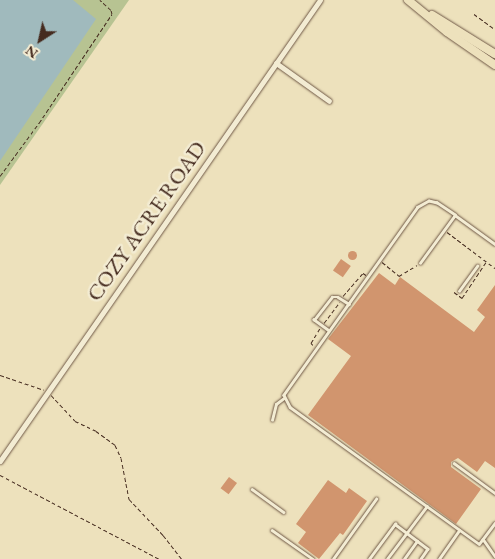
<!DOCTYPE html>
<style>
body{margin:0}
#map{position:relative;width:495px;height:559px;overflow:hidden;background:#ede1bc;font-family:"EB Garamond",serif}
div>[style]{position:absolute}
.green>*{inset:0;background:#b7c392}
.water>*{inset:0;background:#a0babd}
.building>*{inset:0;background:#d1956e;transform-origin:0 0}
.round{border-radius:50%}
.path>*{height:1px;margin-top:-0.5px;transform-origin:0;background:repeating-linear-gradient(90deg,#452b1f 0 4px,transparent 0 6.5px)}
.roads{filter:drop-shadow(0 0 1px #6f5846) drop-shadow(0 0 1px #6f5846)}
.service>*{height:2.5px;margin:-1.25px;padding:0 1.25px;transform-origin:1.25px;border-radius:1.25px;background:#f3ecd3}
.minor>*{height:5px;margin:-2.5px;padding:0 2.5px;transform-origin:2.5px;border-radius:2.5px;background:#f3ecd3}
.primary>*{height:8px;margin:-4px;padding:0 4px;transform-origin:4px;border-radius:4px;background:#ede1bc}
span{translate:-50% -50%;white-space:nowrap;text-align:center;line-height:1.15;-webkit-text-stroke:5px #f3ecd3;paint-order:stroke}
.street-label{font-size:22px;color:#452b1f}
.north{position:absolute;left:15px;top:15px;width:50px;height:50px;-webkit-text-stroke:4px #f3ecd3;paint-order:stroke;rotate:215deg;font-size:14px;font-weight:700;line-height:20px;text-align:center;color:#452b1f}
.north::after{content:'';display:block;margin:auto;width:18px;height:22px;background:#452b1f;clip-path:polygon(50% 0,100% 100%,50% 72%,0 100%)}
</style>
<div id="map">
<div class="green">
<div style="clip-path:polygon(0 0,129px 0,0 185px)"></div>
</div>
<div class="water">
<div style="clip-path:polygon(0 0,73px 0,96px 19px,0 161px)"></div>
</div>
<div class="building">
<div class="round" style="left:347.5px;top:250.5px;width:9px;height:9px"></div>
<div style="left:341px;top:259px;width:12px;height:14px;rotate:35deg"></div>
<div style="clip-path:polygon(379px 273px,395px 285px,400px 277px,474px 332px,485px 317px,477px 310px,495px 285px,495px 468px,485px 461px,477px 472px,458px 458px,451px 462px,451px 467px,481px 489px,456px 524px,308px 415px,351px 356px,328px 339px)"></div>
<div style="left:229px;top:477px;width:10px;height:14px;rotate:37deg"></div>
<div style="clip-path:polygon(328px 480px,346px 493px,349px 488px,367px 501px,343px 535px,340px 533px,319px 559px,298px 543px,306px 532px,296px 524px)"></div>
</div>
<div class="path">
<div style="left:474px;top:14px;width:26px;rotate:36deg"></div>
<div style="left:0;top:176px;width:66px;rotate:-53.7deg"></div>
<div style="left:39px;top:123px;width:131px;rotate:-56.2deg"></div>
<div style="left:112px;top:14px;width:4px;rotate:-104deg"></div>
<div style="left:111px;top:10px;width:15px;rotate:-138deg"></div>
<div style="left:447px;top:232px;width:60px;rotate:36.9deg"></div>
<div style="left:382px;top:262px;width:22px;rotate:39deg"></div>
<div style="left:399px;top:276px;width:21px;rotate:-31deg"></div>
<div style="left:454px;top:292px;width:10px;rotate:37deg"></div>
<div style="left:462px;top:298px;width:43px;rotate:-56.3deg"></div>
<div style="left:343px;top:296px;width:30px;rotate:-49deg"></div>
<div style="left:363px;top:273px;width:4px;rotate:34deg"></div>
<div style="left:324px;top:323px;width:26px;rotate:-53deg"></div>
<div style="left:313px;top:345px;width:3px;rotate:-135deg"></div>
<div style="left:311px;top:343px;width:17px;rotate:-59deg"></div>
<div style="left:0;top:375px;width:46px;rotate:18.8deg"></div>
<div style="left:51px;top:395px;width:35px;rotate:47deg"></div>
<div style="left:75px;top:421px;width:23px;rotate:25deg"></div>
<div style="left:96px;top:431px;width:24px;rotate:36deg"></div>
<div style="left:115px;top:445px;width:14px;rotate:65deg"></div>
<div style="left:121px;top:458px;width:42px;rotate:79deg"></div>
<div style="left:129px;top:499px;width:50px;rotate:46.6deg"></div>
<div style="left:163px;top:535px;width:31px;rotate:52deg"></div>
<div style="left:0;top:475px;width:180px;rotate:27.8deg"></div>
</div>
<div class="roads">
<div class="service">
<div style="left:455px;top:215px;width:22px;rotate:-146deg"></div>
<div style="left:437px;top:203px;width:8px;rotate:-166deg"></div>
<div style="left:429px;top:201px;width:13px;rotate:151deg"></div>
<div style="left:418px;top:207px;width:231px;rotate:125.5deg"></div>
<div style="left:284px;top:395px;width:13px;rotate:63deg"></div>
<div style="left:290px;top:407px;width:233px;rotate:35.9deg"></div>
<div style="left:479px;top:544px;width:26px;rotate:-53deg"></div>
<div style="left:420px;top:263px;width:59px;rotate:-53.9deg"></div>
<div style="left:455px;top:215px;width:49px;rotate:35.9deg"></div>
<div style="left:459px;top:291px;width:31px;rotate:-54deg"></div>
<div style="left:329px;top:331px;width:19px;rotate:-144deg"></div>
<div style="left:314px;top:320px;width:29px;rotate:-52deg"></div>
<div style="left:332px;top:297px;width:6px"></div>
<div style="left:338px;top:297px;width:13px;rotate:32deg"></div>
<div style="left:272px;top:420px;width:16px;rotate:-76deg"></div>
<div style="left:276px;top:404px;width:10px;rotate:-37deg"></div>
<div style="left:454px;top:463px;width:51px;rotate:36.2deg"></div>
<div style="left:252px;top:489px;width:39px;rotate:36deg"></div>
<div style="left:272px;top:530px;width:50px;rotate:35.3deg"></div>
<div style="left:483px;top:539px;width:21px;rotate:55deg"></div>
<div style="left:333px;top:559px;width:74px;rotate:-54.4deg"></div>
<div style="left:369px;top:559px;width:44px;rotate:-53.4deg"></div>
<div style="left:395px;top:524px;width:41px;rotate:37.1deg"></div>
<div style="left:428px;top:549px;width:12px;rotate:125deg"></div>
<div style="left:387px;top:559px;width:66px;rotate:-53deg"></div>
<div style="left:404px;top:559px;width:22px;rotate:-54deg"></div>
<div style="left:439px;top:559px;width:35px;rotate:-55deg"></div>
</div>
<div class="minor">
<div style="left:276px;top:63px;width:65px;rotate:35.6deg"></div>
<div style="left:0;top:461px;width:561px;rotate:-55.23deg"></div>
</div>
<div class="primary">
<div style="left:408px;top:0;width:50px;rotate:39.4deg"></div>
<div style="left:447px;top:32px;width:58px;rotate:34.5deg"></div>
<div style="left:432px;top:15px;width:74px;rotate:31.8deg"></div>
</div>
</div>
<div class="street-label">
<span style="left:146px;top:221px;rotate:-55deg">COZY ACRE ROAD</span>
</div>
<div class="north">N</div>
</div>
